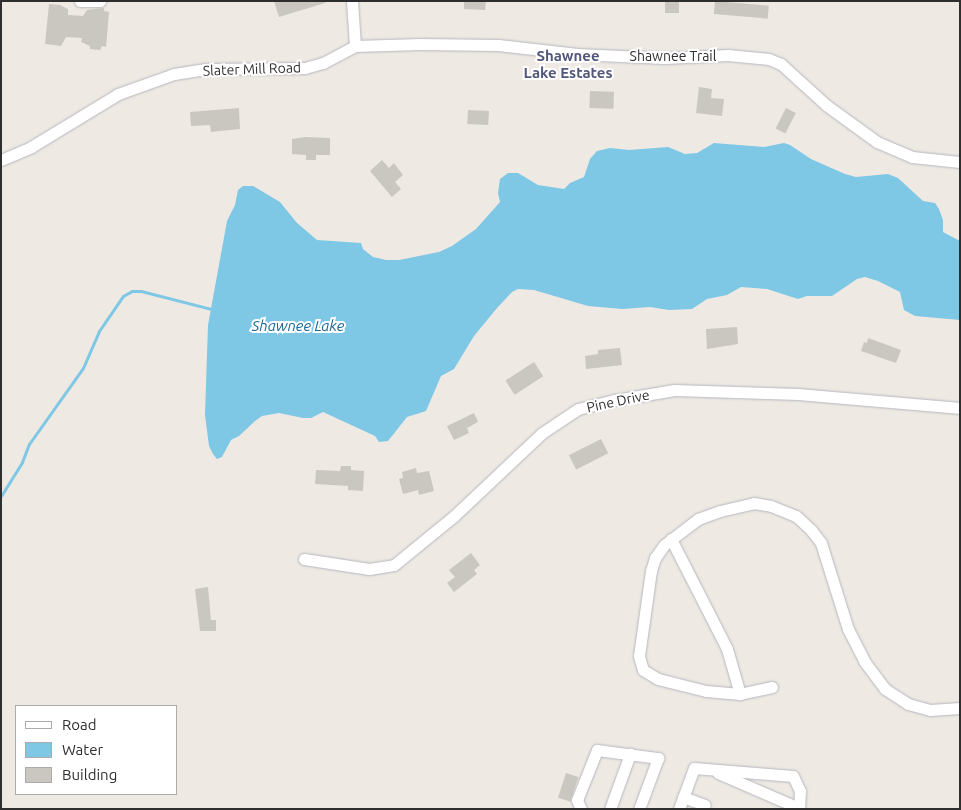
<!DOCTYPE html>
<style>
body{margin:0}
#map{position:relative;width:961px;height:810px;overflow:hidden;background:#eee9e2;font-family:Ubuntu,sans-serif}
div>[style]{position:absolute}
.water>*{inset:0;background:#7ec8e6}
.stream>*{height:3px;margin:-1.5px;padding:0 1.5px;transform-origin:1.5px;border-radius:1.5px;background:#7ec8e6}
.building>*{inset:0;background:#cac7c0;transform-origin:0 0}
.roads{filter:drop-shadow(0 0 1px #b5b7c0) drop-shadow(0 0 1px #b5b7c0)}
.minor>*{height:11px;margin:-5.5px;padding:0 5.5px;transform-origin:5.5px;border-radius:5.5px;background:#fff}
span{translate:-50% -50%;white-space:nowrap;text-align:center;line-height:1.15;-webkit-text-stroke:4px #fff;paint-order:stroke}
.street-label{font-size:14px;color:#2e2e2e}
.neighbourhood-label{font-size:15px;color:#51577b;font-weight:700}
.water-label{font-size:15px;color:#196896;font-style:italic}
.frame{position:absolute;inset:0;border:2px solid #2e2e2e;pointer-events:none}
.legend{position:absolute;left:15px;top:705px;width:162px;height:90px;box-sizing:border-box;background:#fff;border:1px solid #ababab;margin:0;padding:6px 9px;list-style:none;font-size:15px;color:#2e2e2e}
.legend li{display:flex;align-items:center;gap:10px;height:25px}
.legend b{width:25px;border:1px solid #ababab}
</style>
<div id="map">
<div class="water">
<div style="clip-path:polygon(714px 143px,764px 147px,784px 143px,790px 145px,811px 159px,845px 174px,856px 177px,888px 174px,898px 178px,923px 201px,935px 203px,939px 209px,943px 220px,943px 232px,960px 241px,960px 320px,915px 316px,904px 310px,900px 292px,878px 281px,865px 277px,857px 279px,832px 296px,807px 296px,798px 299px,767px 289px,741px 287px,727px 295px,707px 299px,692px 309px,669px 310px,650px 307px,622px 309px,588px 306px,534px 290px,518px 289px,512px 292px,497px 308px,474px 336px,454px 369px,441px 376px,426px 411px,407px 417px,388px 441px,379px 442px,375px 436px,323px 412px,311px 418px,303px 418px,279px 413px,262px 416px,255px 421px,239px 436px,231px 440px,222px 457px,217px 459px,213px 454px,209px 446px,205px 415px,208px 325px,227px 221px,235px 205px,238px 190px,243px 186px,253px 186px,280px 202px,297px 223px,317px 240px,361px 243px,363px 249px,373px 257px,386px 260px,399px 260px,439px 252px,452px 246px,476px 229px,500px 202px,498px 193px,500px 179px,508px 173px,518px 173px,538px 185px,564px 189px,570px 183px,584px 177px,590px 159px,597px 151px,610px 148px,629px 150px,668px 147px,685px 154px,697px 153px)"></div>
</div>
<div class="stream">
<div style="left:1px;top:496px;width:40px;rotate:-58deg"></div>
<div style="left:22px;top:462px;width:19px;rotate:-69deg"></div>
<div style="left:29px;top:444px;width:93px;rotate:-54.6deg"></div>
<div style="left:83px;top:368px;width:40px;rotate:-66.6deg"></div>
<div style="left:99px;top:331px;width:42px;rotate:-55.6deg"></div>
<div style="left:123px;top:296px;width:10px;rotate:-29deg"></div>
<div style="left:132px;top:291px;width:9px"></div>
<div style="left:141px;top:291px;width:72px;rotate:14.4deg"></div>
</div>
<div class="building">
<div style="clip-path:polygon(274px 1px,325px 1px,325px 3px,279px 17px)"></div>
<div style="clip-path:polygon(464px 1px,486px 1px,485px 10px,464px 9px)"></div>
<div style="left:665px;top:1px;width:14px;height:12px"></div>
<div style="left:715px;top:1px;width:54px;height:13px;rotate:5deg"></div>
<div style="clip-path:polygon(49px 4px,60px 5px,68px 9px,68px 15px,83px 16px,87px 10px,104px 8px,104px 11px,109px 12px,106px 47px,102px 46px,100px 50px,90px 49px,90px 46px,81px 42px,82px 38px,66px 37px,61px 46px,45px 44px)"></div>
<div style="clip-path:polygon(699px 87px,712px 89px,711px 98px,724px 99px,722px 116px,696px 113px)"></div>
<div style="left:590px;top:91px;width:24px;height:17px;rotate:2deg"></div>
<div style="clip-path:polygon(239px 108px,240px 129px,211px 132px,210px 125px,191px 126px,190px 112px)"></div>
<div style="left:786px;top:108px;width:11px;height:23px;rotate:27deg"></div>
<div style="left:468px;top:110px;width:21px;height:14px;rotate:3deg"></div>
<div style="clip-path:polygon(305px 137px,330px 138px,330px 155px,316px 155px,316px 160px,306px 160px,306px 155px,292px 154px,292px 139px)"></div>
<div style="clip-path:polygon(382px 160px,389px 168px,394px 163px,403px 175px,395px 182px,401px 189px,392px 197px,370px 171px)"></div>
<div style="clip-path:polygon(737px 327px,738px 344px,707px 349px,706px 329px)"></div>
<div style="clip-path:polygon(868px 338px,901px 350px,896px 363px,861px 351px,864px 342px,867px 343px)"></div>
<div style="clip-path:polygon(620px 348px,622px 365px,586px 369px,585px 356px,598px 354px,598px 350px)"></div>
<div style="left:534px;top:362px;width:17px;height:34px;rotate:57deg"></div>
<div style="clip-path:polygon(474px 413px,478px 422px,467px 428px,469px 433px,454px 440px,447px 426px)"></div>
<div style="left:601px;top:439px;width:16px;height:36px;rotate:63deg"></div>
<div style="clip-path:polygon(341px 466px,351px 466px,351px 470px,364px 471px,363px 491px,348px 490px,348px 486px,315px 484px,316px 470px,340px 471px)"></div>
<div style="clip-path:polygon(416px 468px,417px 473px,429px 471px,434px 491px,419px 495px,418px 490px,403px 494px,399px 479px,403px 478px,402px 472px)"></div>
<div style="clip-path:polygon(471px 553px,480px 565px,474px 570px,477px 574px,454px 592px,447px 583px,455px 577px,449px 570px)"></div>
<div style="clip-path:polygon(208px 587px,211px 620px,216px 620px,216px 631px,200px 631px,195px 589px)"></div>
<div style="left:566px;top:773px;width:13px;height:26px;rotate:18deg"></div>
</div>
<div class="roads">
<div class="minor">
<div style="left:80px;top:1px;width:20px"></div>
<div style="left:352px;top:1px;width:45px;rotate:86.2deg"></div>
<div style="left:1px;top:160px;width:33px;rotate:-23deg"></div>
<div style="left:31px;top:147px;width:102px;rotate:-31.3deg"></div>
<div style="left:118px;top:94px;width:59px;rotate:-19.7deg"></div>
<div style="left:174px;top:74px;width:32px;rotate:-9deg"></div>
<div style="left:206px;top:69px;width:99px;rotate:-0.6deg"></div>
<div style="left:305px;top:68px;width:19px;rotate:-16deg"></div>
<div style="left:323px;top:63px;width:36px;rotate:-28deg"></div>
<div style="left:355px;top:46px;width:65px;rotate:-1.8deg"></div>
<div style="left:420px;top:44px;width:78px;rotate:0.7deg"></div>
<div style="left:498px;top:45px;width:80px;rotate:6.5deg"></div>
<div style="left:577px;top:54px;width:88px;rotate:2.6deg"></div>
<div style="left:665px;top:58px;width:63px;rotate:-2.7deg"></div>
<div style="left:728px;top:55px;width:41px;rotate:5.6deg"></div>
<div style="left:769px;top:59px;width:13px;rotate:23deg"></div>
<div style="left:781px;top:64px;width:61px;rotate:42.3deg"></div>
<div style="left:826px;top:105px;width:63px;rotate:36deg"></div>
<div style="left:877px;top:142px;width:38px;rotate:23deg"></div>
<div style="left:912px;top:157px;width:48px;rotate:5.9deg"></div>
<div style="left:671px;top:539px;width:123px;rotate:63deg"></div>
<div style="left:727px;top:649px;width:47px;rotate:73.9deg"></div>
<div style="left:304px;top:559px;width:66px;rotate:8.7deg"></div>
<div style="left:369px;top:569px;width:25px;rotate:-9deg"></div>
<div style="left:394px;top:565px;width:77px;rotate:-39.2deg"></div>
<div style="left:454px;top:516px;width:121px;rotate:-43.3deg"></div>
<div style="left:542px;top:433px;width:43px;rotate:-33.7deg"></div>
<div style="left:578px;top:409px;width:38px;rotate:-14deg"></div>
<div style="left:615px;top:400px;width:60px;rotate:-9.6deg"></div>
<div style="left:674px;top:390px;width:124px;rotate:1.8deg"></div>
<div style="left:798px;top:394px;width:163px;rotate:4.9deg"></div>
<div style="left:772px;top:687px;width:33px;rotate:168deg"></div>
<div style="left:740px;top:694px;width:34px;rotate:-175deg"></div>
<div style="left:706px;top:691px;width:49px;rotate:-166deg"></div>
<div style="left:658px;top:679px;width:17px;rotate:-149deg"></div>
<div style="left:643px;top:670px;width:15px;rotate:-106deg"></div>
<div style="left:639px;top:656px;width:86px;rotate:-82deg"></div>
<div style="left:651px;top:571px;width:14px;rotate:-73deg"></div>
<div style="left:655px;top:558px;width:16px;rotate:-55deg"></div>
<div style="left:664px;top:545px;width:43px;rotate:-37.4deg"></div>
<div style="left:698px;top:519px;width:23px;rotate:-20deg"></div>
<div style="left:720px;top:511px;width:35px;rotate:-13deg"></div>
<div style="left:754px;top:503px;width:17px;rotate:10deg"></div>
<div style="left:771px;top:506px;width:27px;rotate:22deg"></div>
<div style="left:796px;top:516px;width:21px;rotate:43deg"></div>
<div style="left:811px;top:530px;width:16px;rotate:52deg"></div>
<div style="left:821px;top:543px;width:90px;rotate:72.6deg"></div>
<div style="left:848px;top:629px;width:36px;rotate:63deg"></div>
<div style="left:864px;top:661px;width:35px;rotate:53deg"></div>
<div style="left:885px;top:689px;width:27px;rotate:33deg"></div>
<div style="left:908px;top:704px;width:23px;rotate:15deg"></div>
<div style="left:930px;top:710px;width:30px;rotate:-4deg"></div>
<div style="left:718px;top:773px;width:88px;rotate:23.4deg"></div>
<div style="left:683px;top:797px;width:23px;rotate:20deg"></div>
<div style="left:581px;top:809px;width:10px;rotate:-114deg"></div>
<div style="left:577px;top:800px;width:54px;rotate:-68.2deg"></div>
<div style="left:597px;top:750px;width:62px;rotate:7.5deg"></div>
<div style="left:658px;top:758px;width:54px;rotate:110.4deg"></div>
<div style="left:610px;top:809px;width:59px;rotate:-70deg"></div>
<div style="left:679px;top:809px;width:44px;rotate:-69.9deg"></div>
<div style="left:694px;top:768px;width:99px;rotate:4.6deg"></div>
<div style="left:793px;top:776px;width:17px;rotate:65deg"></div>
<div style="left:800px;top:791px;width:18px;rotate:93deg"></div>
</div>
</div>
<div class="street-label">
<span style="left:673px;top:56px">Shawnee Trail</span>
<span style="left:252px;top:69px;rotate:-2deg">Slater Mill Road</span>
<span style="left:618px;top:401px;rotate:-12deg">Pine Drive</span>
</div>
<div class="neighbourhood-label">
<span style="left:568px;top:64px">Shawnee<br>Lake Estates</span>
</div>
<div class="water-label">
<span style="left:298px;top:326px">Shawnee Lake</span>
</div>
<div class="frame"></div>
<ul class="legend">
<li><b style="height:6px;background:#fff"></b>Road</li>
<li><b style="height:14px;background:#7ec8e6"></b>Water</li>
<li><b style="height:14px;background:#cac7c0"></b>Building</li>
</ul>
</div>
